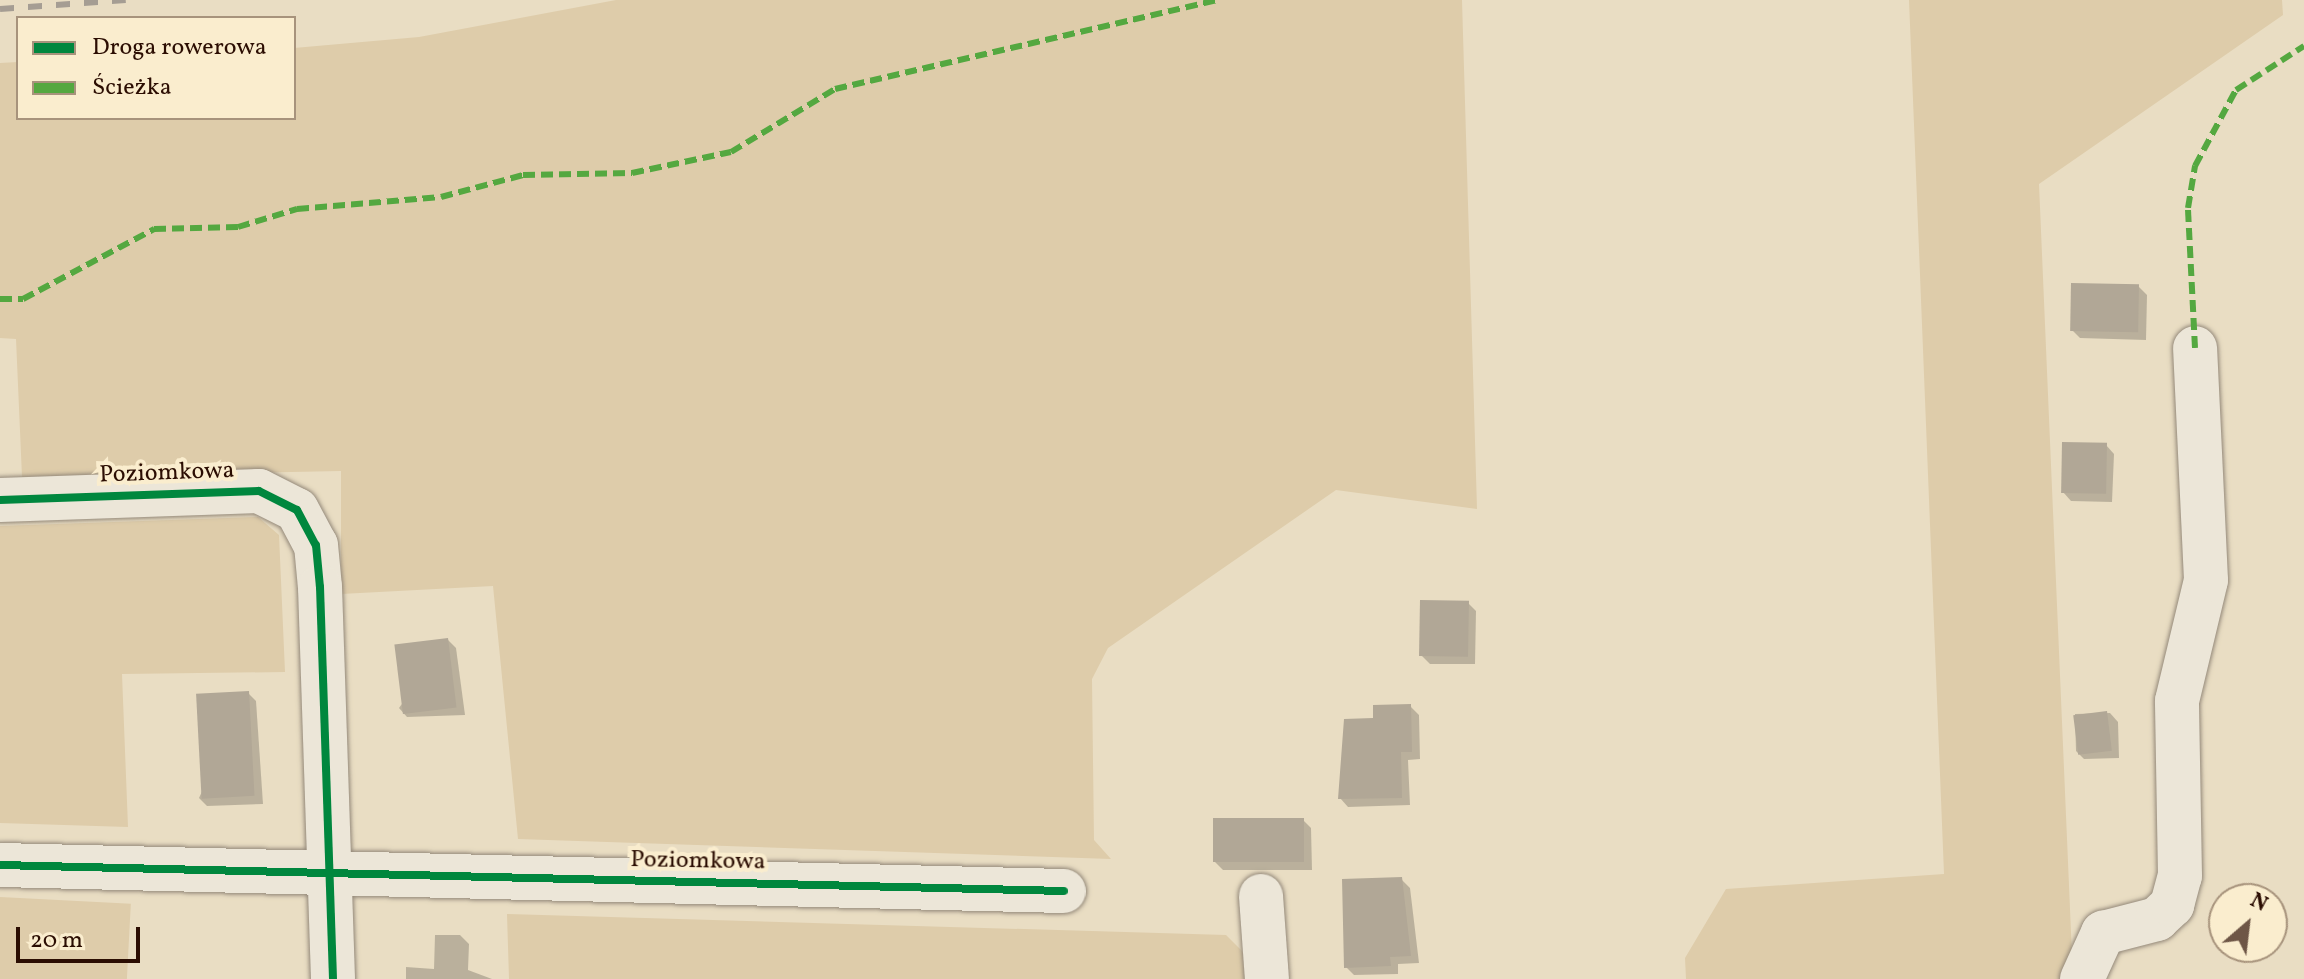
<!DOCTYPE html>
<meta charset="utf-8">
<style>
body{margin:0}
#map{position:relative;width:2304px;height:979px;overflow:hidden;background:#e9ddc3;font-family:Vollkorn,serif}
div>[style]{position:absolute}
.green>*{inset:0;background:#deccaa;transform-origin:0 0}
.shadow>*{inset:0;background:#0003}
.building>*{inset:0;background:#b1a796;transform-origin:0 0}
.roads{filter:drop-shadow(0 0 2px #94897a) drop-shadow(0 0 2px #94897a)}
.minor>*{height:44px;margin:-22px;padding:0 22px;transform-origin:22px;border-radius:22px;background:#ece6d8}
.rail>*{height:6px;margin-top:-3px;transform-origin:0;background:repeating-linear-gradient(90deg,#a59d93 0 14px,transparent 0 28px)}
.quiet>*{height:6px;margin-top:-3px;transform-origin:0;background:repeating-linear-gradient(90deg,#54a840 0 12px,transparent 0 18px)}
.cycleway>*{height:8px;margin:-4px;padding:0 4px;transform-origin:4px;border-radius:4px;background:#00873e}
span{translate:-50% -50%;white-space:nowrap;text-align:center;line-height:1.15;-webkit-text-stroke:8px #faedce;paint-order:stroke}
.street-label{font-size:24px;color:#2b0d02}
.legend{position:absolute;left:16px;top:16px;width:280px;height:104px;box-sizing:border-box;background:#faedce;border:2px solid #a7937c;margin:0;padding:10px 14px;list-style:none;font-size:24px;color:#2b0d02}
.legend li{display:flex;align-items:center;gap:16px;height:40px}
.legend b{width:40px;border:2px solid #a7937c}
.north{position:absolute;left:2208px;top:883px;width:80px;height:80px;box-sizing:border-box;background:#faedce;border:2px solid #a7937c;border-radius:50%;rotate:28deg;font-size:22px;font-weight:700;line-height:32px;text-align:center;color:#2b0d02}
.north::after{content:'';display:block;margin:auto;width:28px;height:36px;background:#6e5646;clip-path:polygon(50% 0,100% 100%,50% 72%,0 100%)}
.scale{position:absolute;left:16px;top:927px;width:124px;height:36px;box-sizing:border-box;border:4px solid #2b0d02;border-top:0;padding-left:10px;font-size:24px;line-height:28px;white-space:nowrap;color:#2b0d02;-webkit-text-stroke:6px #faedce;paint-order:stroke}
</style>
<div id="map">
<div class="green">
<div style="clip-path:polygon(616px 0,1462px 0,1477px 509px,1336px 490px,1108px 648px,1092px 679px,1094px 840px,1111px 859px,518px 839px,493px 586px,341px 594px,341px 471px,22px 477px,16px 339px,0 338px,0 63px,18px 62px,18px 118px,294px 118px,294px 48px,419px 37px)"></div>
<div style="clip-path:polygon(1909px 0,2282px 0,2283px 15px,2039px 184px,2073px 979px,1686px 979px,1685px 958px,1726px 889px,1944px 874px)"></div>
<div style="clip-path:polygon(258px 517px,279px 535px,285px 672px,122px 674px,128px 827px,0 823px,0 526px)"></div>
<div style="left:0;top:897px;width:131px;height:82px;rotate:3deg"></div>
<div style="clip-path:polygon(507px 914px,1226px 935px,1244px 953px,1245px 979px,509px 979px)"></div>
</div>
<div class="shadow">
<div style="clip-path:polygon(2138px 286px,2147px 295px,2146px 340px,2080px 338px,2072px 330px)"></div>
<div style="clip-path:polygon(2106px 445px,2114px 454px,2112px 502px,2071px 501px,2063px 492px)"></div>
<div style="clip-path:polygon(1468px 603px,1476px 611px,1475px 664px,1430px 664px,1421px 655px)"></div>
<div style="clip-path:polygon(448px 640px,456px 648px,465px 715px,407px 717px,399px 708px)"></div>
<div style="clip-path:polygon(248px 693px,256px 701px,263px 804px,207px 806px,199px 798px)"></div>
<div style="clip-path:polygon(1410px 706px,1419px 715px,1420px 759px,1408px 760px,1410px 805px,1348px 807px,1340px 798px,1375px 720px)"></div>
<div style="clip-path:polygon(2110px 713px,2118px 722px,2119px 758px,2084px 759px,2076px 751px,2075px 714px)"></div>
<div style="clip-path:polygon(1303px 820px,1311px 828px,1312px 870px,1223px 870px,1215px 862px)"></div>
<div style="clip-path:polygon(1401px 879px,1410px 888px,1419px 963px,1398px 964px,1398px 974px,1354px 975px,1346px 967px)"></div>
<div style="clip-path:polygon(435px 935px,460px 935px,469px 944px,468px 970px,492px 979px,406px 979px,406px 967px,434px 969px)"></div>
</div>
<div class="building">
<div style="left:2071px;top:283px;width:68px;height:48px;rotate:1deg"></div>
<div style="left:2062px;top:442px;width:45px;height:51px;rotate:1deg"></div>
<div style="left:1420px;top:600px;width:49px;height:56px;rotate:1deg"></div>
<div style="left:448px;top:638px;width:70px;height:54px;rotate:83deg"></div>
<div style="left:249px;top:691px;width:105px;height:53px;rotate:87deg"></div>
<div style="clip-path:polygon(1411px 704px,1412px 752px,1401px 752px,1402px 798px,1338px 799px,1344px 719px,1373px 718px,1373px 705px)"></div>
<div style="left:2107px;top:711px;width:40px;height:34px;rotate:83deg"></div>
<div style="left:1213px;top:818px;width:91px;height:44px"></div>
<div style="clip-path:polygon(1402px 877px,1411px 956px,1390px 957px,1391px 966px,1344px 968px,1342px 879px)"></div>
</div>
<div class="roads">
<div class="minor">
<div style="left:0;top:500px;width:259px;rotate:-2deg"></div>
<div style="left:259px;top:491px;width:42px;rotate:26.6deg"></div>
<div style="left:297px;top:510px;width:40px;rotate:62deg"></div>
<div style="left:316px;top:545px;width:42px;rotate:84.6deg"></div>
<div style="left:320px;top:587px;width:392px;rotate:88.1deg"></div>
<div style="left:0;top:865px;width:1064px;rotate:1.4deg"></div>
<div style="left:1261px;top:896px;width:83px;rotate:85.9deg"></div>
<div style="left:2082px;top:979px;width:51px;rotate:-65.5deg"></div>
<div style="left:2103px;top:933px;width:56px;rotate:-14.5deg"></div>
<div style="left:2157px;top:919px;width:21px;rotate:-43deg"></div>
<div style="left:2172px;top:905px;width:30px;rotate:-75deg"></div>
<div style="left:2180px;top:876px;width:175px;rotate:-91deg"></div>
<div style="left:2177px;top:701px;width:124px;rotate:-76.5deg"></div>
<div style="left:2206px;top:580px;width:232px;rotate:-92.7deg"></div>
</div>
</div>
<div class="rail">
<div style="left:0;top:9px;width:126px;rotate:-4.1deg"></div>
</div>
<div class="quiet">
<div style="left:0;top:299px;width:23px"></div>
<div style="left:23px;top:299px;width:149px;rotate:-28.1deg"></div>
<div style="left:154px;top:229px;width:84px;rotate:-1.4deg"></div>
<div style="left:238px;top:227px;width:62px;rotate:-17deg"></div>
<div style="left:297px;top:209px;width:144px;rotate:-4.8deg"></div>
<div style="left:441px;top:197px;width:85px;rotate:-15deg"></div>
<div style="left:523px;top:175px;width:109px;rotate:-1.1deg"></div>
<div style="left:632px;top:173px;width:101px;rotate:-12deg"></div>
<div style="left:731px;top:152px;width:122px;rotate:-31.2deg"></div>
<div style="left:835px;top:89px;width:391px;rotate:-13.1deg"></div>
<div style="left:2195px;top:348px;width:140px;rotate:-92.9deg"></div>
<div style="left:2188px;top:208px;width:43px;rotate:-80.5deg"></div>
<div style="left:2195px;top:166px;width:86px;rotate:-61.7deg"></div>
<div style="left:2236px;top:90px;width:81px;rotate:-32.9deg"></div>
</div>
<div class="cycleway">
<div style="left:0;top:500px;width:259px;rotate:-2deg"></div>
<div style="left:259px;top:491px;width:42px;rotate:26.6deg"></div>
<div style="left:297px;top:510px;width:40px;rotate:62deg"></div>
<div style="left:316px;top:545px;width:42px;rotate:84.6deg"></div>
<div style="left:320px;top:587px;width:392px;rotate:88.1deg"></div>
<div style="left:0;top:865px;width:1064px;rotate:1.4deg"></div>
</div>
<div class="street-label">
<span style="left:167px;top:474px;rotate:-2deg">Poziomkowa</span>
<span style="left:698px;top:862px;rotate:1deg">Poziomkowa</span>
</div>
<ul class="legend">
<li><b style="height:10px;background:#00873e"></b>Droga rowerowa</li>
<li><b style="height:10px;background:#54a840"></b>Ścieżka</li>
</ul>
<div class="north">N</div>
<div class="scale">20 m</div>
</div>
